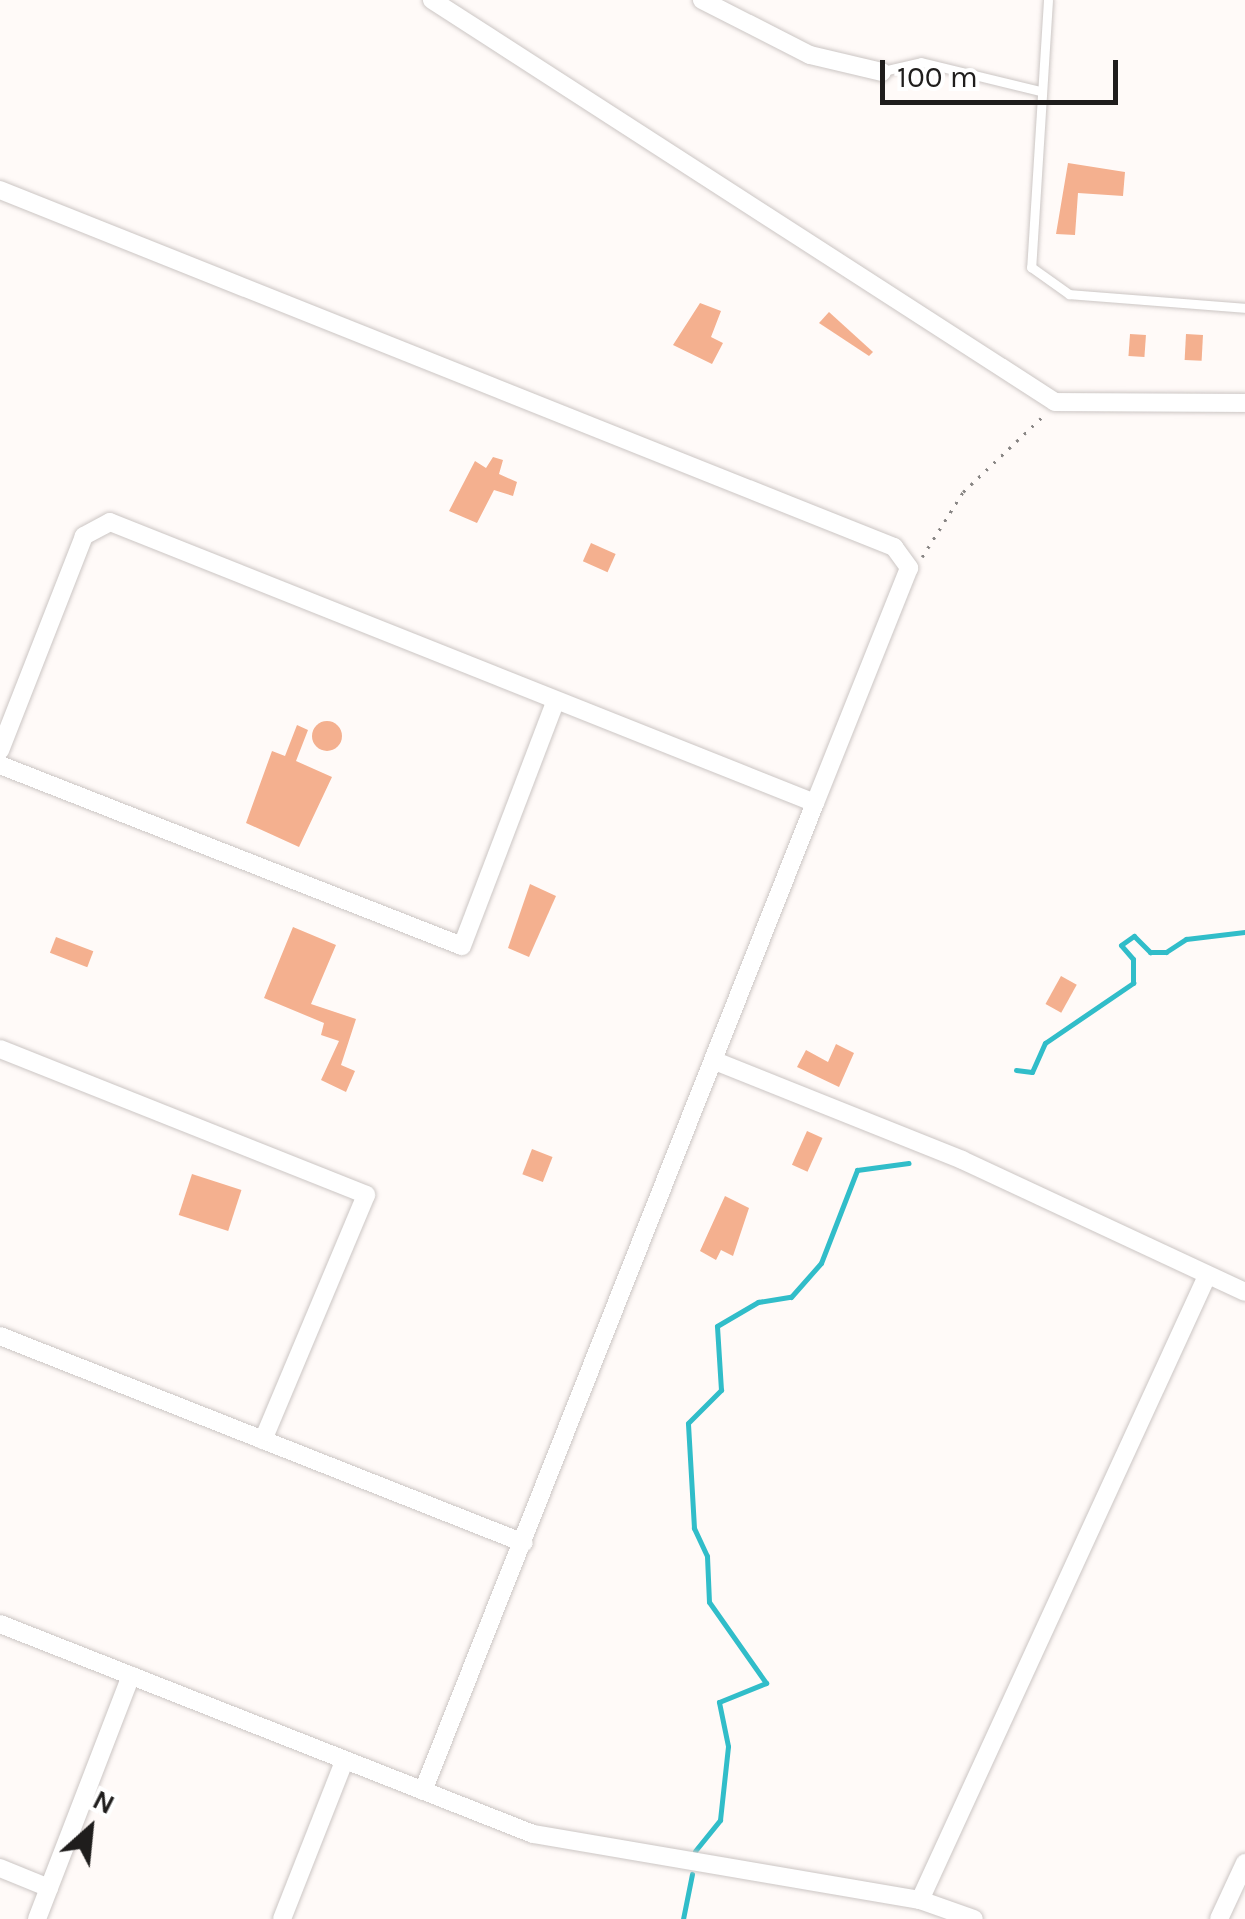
<!DOCTYPE html>
<style>
body{margin:0}
#map{position:relative;width:1245px;height:1919px;overflow:hidden;background:#fffaf8;font-family:Karla,sans-serif}
div>[style]{position:absolute}
.stream>*{height:5px;margin:-2.5px;padding:0 2.5px;transform-origin:2.5px;border-radius:2.5px;background:#31bdc9}
.building>*{inset:0;background:#f4b08f;transform-origin:0 0}
.round{border-radius:50%}
.path>*{height:2.5px;margin-top:-1.25px;transform-origin:0;background:repeating-linear-gradient(90deg,#888584 0 2.5px,transparent 0 10.5px)}
.roads{filter:drop-shadow(0 0 2px #ccc6c4) drop-shadow(0 0 2px #ccc6c4)}
.service>*{height:9px;margin:-4.5px;padding:0 4.5px;transform-origin:4.5px;border-radius:4.5px;background:#fff}
.minor>*{height:18px;margin:-9px;padding:0 9px;transform-origin:9px;border-radius:9px;background:#fff}
span{translate:-50% -50%;white-space:nowrap;text-align:center;line-height:1.15;-webkit-text-stroke:8px #fff;paint-order:stroke}
.north{position:absolute;left:40px;top:1779px;width:100px;height:100px;-webkit-text-stroke:8px #fff;paint-order:stroke;rotate:27deg;font-size:28px;font-weight:700;line-height:40px;text-align:center;color:#1f1d1c}
.north::after{content:'';display:block;margin:auto;width:35px;height:45px;background:#1f1d1c;clip-path:polygon(50% 0,100% 100%,50% 72%,0 100%)}
.scale{position:absolute;left:880px;top:60px;width:238px;height:45px;box-sizing:border-box;border:5px solid #1f1d1c;border-top:0;padding-left:12px;font-size:30px;line-height:35px;white-space:nowrap;color:#1f1d1c;-webkit-text-stroke:8px #fff;paint-order:stroke}
</style>
<div id="map">
<div class="stream">
<div style="left:1016px;top:1070px;width:16px;rotate:7deg"></div>
<div style="left:1032px;top:1072px;width:32px;rotate:-66deg"></div>
<div style="left:1045px;top:1043px;width:107px;rotate:-34.3deg"></div>
<div style="left:1133px;top:983px;width:24px;rotate:-90deg"></div>
<div style="left:1133px;top:959px;width:18px;rotate:-131deg"></div>
<div style="left:1121px;top:945px;width:16px;rotate:-35deg"></div>
<div style="left:1134px;top:936px;width:23px;rotate:45deg"></div>
<div style="left:1150px;top:952px;width:16px"></div>
<div style="left:1166px;top:952px;width:24px;rotate:-33deg"></div>
<div style="left:1186px;top:939px;width:59px;rotate:-6.8deg"></div>
<div style="left:695px;top:1851px;width:40px;rotate:-51deg"></div>
<div style="left:720px;top:1820px;width:74px;rotate:-83.8deg"></div>
<div style="left:728px;top:1746px;width:45px;rotate:-101.6deg"></div>
<div style="left:719px;top:1702px;width:51px;rotate:-22deg"></div>
<div style="left:766px;top:1683px;width:99px;rotate:-125.1deg"></div>
<div style="left:709px;top:1602px;width:46px;rotate:-92.5deg"></div>
<div style="left:707px;top:1556px;width:31px;rotate:-115deg"></div>
<div style="left:694px;top:1528px;width:105px;rotate:-93.3deg"></div>
<div style="left:688px;top:1423px;width:47px;rotate:-45deg"></div>
<div style="left:721px;top:1390px;width:64px;rotate:-93.6deg"></div>
<div style="left:717px;top:1326px;width:48px;rotate:-30.3deg"></div>
<div style="left:758px;top:1302px;width:33px;rotate:-9deg"></div>
<div style="left:791px;top:1297px;width:45px;rotate:-48.6deg"></div>
<div style="left:821px;top:1263px;width:100px;rotate:-68.8deg"></div>
<div style="left:857px;top:1170px;width:52px;rotate:-7.7deg"></div>
<div style="left:683px;top:1919px;width:46px;rotate:-78.7deg"></div>
</div>
<div class="building">
<div style="clip-path:polygon(1068px 163px,1125px 172px,1123px 196px,1078px 193px,1075px 235px,1056px 234px)"></div>
<div style="clip-path:polygon(700px 303px,721px 311px,711px 337px,723px 343px,712px 364px,673px 345px)"></div>
<div style="clip-path:polygon(829px 312px,873px 352px,869px 356px,819px 323px)"></div>
<div style="left:1130px;top:334px;width:16px;height:22px;rotate:4deg"></div>
<div style="left:1186px;top:334px;width:17px;height:26px;rotate:3deg"></div>
<div style="clip-path:polygon(493px 457px,503px 460px,499px 474px,517px 482px,513px 496px,494px 490px,477px 523px,449px 511px,475px 461px,486px 468px)"></div>
<div style="left:591px;top:543px;width:27px;height:20px;rotate:24deg"></div>
<div class="round" style="left:312px;top:721px;width:30px;height:30px"></div>
<div style="clip-path:polygon(297px 725px,308px 730px,296px 761px,332px 777px,299px 847px,246px 823px,272px 751px,285px 756px)"></div>
<div style="clip-path:polygon(530px 884px,556px 896px,529px 957px,508px 948px)"></div>
<div style="clip-path:polygon(293px 927px,336px 945px,311px 1004px,356px 1019px,341px 1065px,355px 1071px,346px 1092px,321px 1080px,339px 1041px,321px 1035px,324px 1023px,264px 998px)"></div>
<div style="left:56px;top:937px;width:40px;height:17px;rotate:21deg"></div>
<div style="left:1061px;top:976px;width:18px;height:32px;rotate:29deg"></div>
<div style="clip-path:polygon(836px 1044px,854px 1053px,839px 1087px,797px 1067px,806px 1050px,828px 1062px)"></div>
<div style="left:807px;top:1131px;width:17px;height:37px;rotate:24deg"></div>
<div style="left:532px;top:1149px;width:22px;height:27px;rotate:21deg"></div>
<div style="left:192px;top:1174px;width:52px;height:43px;rotate:18deg"></div>
<div style="clip-path:polygon(725px 1196px,749px 1208px,733px 1256px,721px 1250px,716px 1260px,700px 1251px)"></div>
</div>
<div class="path">
<div style="left:922px;top:557px;width:77px;rotate:-57.8deg"></div>
<div style="left:963px;top:492px;width:109px;rotate:-43.5deg"></div>
</div>
<div class="roads">
<div class="service">
<div style="left:1048px;top:0;width:268px;rotate:93.6deg"></div>
<div style="left:1031px;top:267px;width:47px;rotate:35.4deg"></div>
<div style="left:1069px;top:294px;width:177px;rotate:4.5deg"></div>
<div style="left:883px;top:71px;width:39px;rotate:-13deg"></div>
<div style="left:921px;top:62px;width:122px;rotate:13.7deg"></div>
</div>
<div class="minor">
<div style="left:432px;top:0;width:741px;rotate:32.83deg"></div>
<div style="left:1055px;top:402px;width:190px;rotate:0.3deg"></div>
<div style="left:702px;top:0;width:121px;rotate:27deg"></div>
<div style="left:810px;top:55px;width:74px;rotate:13.3deg"></div>
<div style="left:0;top:190px;width:963px;rotate:21.77deg"></div>
<div style="left:894px;top:547px;width:26px;rotate:54deg"></div>
<div style="left:909px;top:568px;width:253px;rotate:111.8deg"></div>
<div style="left:815px;top:803px;width:759px;rotate:-158.27deg"></div>
<div style="left:110px;top:522px;width:30px;rotate:152deg"></div>
<div style="left:84px;top:536px;width:230px;rotate:111.4deg"></div>
<div style="left:0;top:765px;width:496px;rotate:21.4deg"></div>
<div style="left:462px;top:946px;width:261px;rotate:-69.1deg"></div>
<div style="left:0;top:1049px;width:394px;rotate:21.7deg"></div>
<div style="left:366px;top:1195px;width:266px;rotate:112.8deg"></div>
<div style="left:715px;top:1061px;width:266px;rotate:21.8deg"></div>
<div style="left:962px;top:1160px;width:312px;rotate:25deg"></div>
<div style="left:0;top:1336px;width:563px;rotate:21.56deg"></div>
<div style="left:0;top:1624px;width:573px;rotate:21.5deg"></div>
<div style="left:533px;top:1834px;width:393px;rotate:9.7deg"></div>
<div style="left:920px;top:1900px;width:57px;rotate:19.4deg"></div>
<div style="left:423px;top:1791px;width:1063px;rotate:-68.36deg"></div>
<div style="left:0;top:1868px;width:53px;rotate:22.2deg"></div>
<div style="left:920px;top:1900px;width:687px;rotate:-65.3deg"></div>
<div style="left:37px;top:1919px;width:261px;rotate:-68.9deg"></div>
<div style="left:282px;top:1919px;width:169px;rotate:-68.5deg"></div>
<div style="left:1219px;top:1919px;width:62px;rotate:-65.1deg"></div>
</div>
</div>
<div class="north">N</div>
<div class="scale">100 m</div>
</div>
